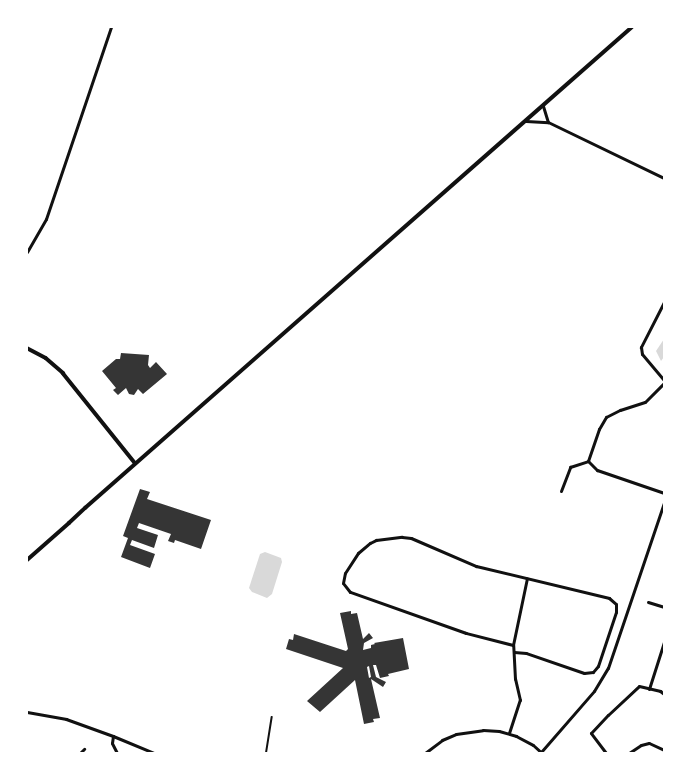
<!DOCTYPE html>
<style>
body{margin:0}
#map{position:relative;width:691px;height:780px;overflow:hidden;background:#fff;font-family:"Fira Sans Condensed",sans-serif}
div>[style]{position:absolute}
.water>*{inset:0;background:#d9d9d9}
.building>*{inset:0;background:#353535}
.service>*{height:1.5px;margin:-0.75px;padding:0 0.75px;transform-origin:0.75px;border-radius:0.75px;background:#111}
.minor>*{height:3px;margin:-1.5px;padding:0 1.5px;transform-origin:1.5px;border-radius:1.5px;background:#111}
.tertiary>*{height:3.5px;margin:-1.75px;padding:0 1.75px;transform-origin:1.75px;border-radius:1.75px;background:#111}
.secondary>*{height:4px;margin:-2px;padding:0 2px;transform-origin:2px;border-radius:2px;background:#111}
span{translate:-50% -50%;white-space:nowrap;text-align:center;line-height:1.15;-webkit-text-stroke:3px #fff;paint-order:stroke}
.frame{position:absolute;inset:0;border:28px solid #fff;pointer-events:none}
</style>
<div id="map">
<div class="water">
<div style="clip-path:polygon(664px 339px,664px 357px,661px 361px,656px 351px)"></div>
<div style="clip-path:polygon(265px 552px,281px 558px,282px 562px,272px 594px,267px 598px,252px 592px,249px 588px,260px 554px)"></div>
</div>
<div class="building">
<div style="clip-path:polygon(121px 353px,149px 355px,148px 365px,150px 368px,156px 362px,167px 374px,143px 394px,138px 389px,134px 395px,129px 394px,126px 388px,118px 395px,113px 390px,116px 388px,102px 371px,116px 359px,120px 359px)"></div>
<div style="clip-path:polygon(140px 489px,150px 492px,147px 499px,211px 520px,201px 549px,175px 540px,174px 543px,168px 541px,171px 534px,139px 523px,137px 528px,158px 535px,154px 548px,132px 540px,130px 545px,155px 554px,150px 568px,121px 557px,128px 538px,123px 536px)"></div>
<div style="clip-path:polygon(evenodd,351px 611px,351px 614px,357px 613px,363px 639px,369px 633px,373px 638px,364px 643px,363px 650px,371px 648px,371px 645px,375px 644px,374px 643px,403px 638px,409px 669px,388px 674px,389px 676px,380px 678px,376px 665px,373px 665px,376px 677px,386px 682px,383px 687px,371px 679px,380px 718px,373px 719px,374px 722px,364px 724px,355px 680px,320px 712px,307px 701px,343px 668px,286px 649px,289px 639px,293px 640px,294px 634px,346px 651px,348px 649px,340px 613px,351px 611px,369px 666px,371px 677px,369px 678px,367px 667px,369px 666px)"></div>
</div>
<div class="service">
<div style="left:266px;top:753px;width:36px;rotate:-81deg"></div>
</div>
<div class="minor">
<div style="left:543px;top:106px;width:17px;rotate:73deg"></div>
<div style="left:526px;top:121px;width:22px;rotate:3deg"></div>
<div style="left:548px;top:122px;width:129px;rotate:25.8deg"></div>
<div style="left:27px;top:252px;width:38px;rotate:-60deg"></div>
<div style="left:46px;top:219px;width:203px;rotate:-71.3deg"></div>
<div style="left:664px;top:302px;width:51px;rotate:117.1deg"></div>
<div style="left:641px;top:347px;width:7px;rotate:82deg"></div>
<div style="left:642px;top:354px;width:34px;rotate:50deg"></div>
<div style="left:588px;top:461px;width:34px;rotate:-71deg"></div>
<div style="left:599px;top:429px;width:14px;rotate:-60deg"></div>
<div style="left:606px;top:417px;width:16px;rotate:-27deg"></div>
<div style="left:620px;top:410px;width:26px;rotate:-18deg"></div>
<div style="left:645px;top:402px;width:27px;rotate:-45deg"></div>
<div style="left:588px;top:461px;width:13px;rotate:45deg"></div>
<div style="left:597px;top:470px;width:71px;rotate:18.9deg"></div>
<div style="left:561px;top:491px;width:26px;rotate:-69deg"></div>
<div style="left:570px;top:467px;width:19px;rotate:-18deg"></div>
<div style="left:648px;top:602px;width:17px;rotate:17deg"></div>
<div style="left:513px;top:645px;width:49px;rotate:-165.7deg"></div>
<div style="left:466px;top:633px;width:123px;rotate:-160.5deg"></div>
<div style="left:350px;top:592px;width:11px;rotate:-128deg"></div>
<div style="left:343px;top:583px;width:10px;rotate:-79deg"></div>
<div style="left:345px;top:573px;width:24px;rotate:-57deg"></div>
<div style="left:358px;top:553px;width:16px;rotate:-40deg"></div>
<div style="left:370px;top:543px;width:7px;rotate:-27deg"></div>
<div style="left:376px;top:540px;width:26px;rotate:-7deg"></div>
<div style="left:402px;top:537px;width:9px;rotate:6deg"></div>
<div style="left:411px;top:538px;width:71px;rotate:23.3deg"></div>
<div style="left:476px;top:566px;width:137px;rotate:13.5deg"></div>
<div style="left:609px;top:598px;width:9px;rotate:41deg"></div>
<div style="left:616px;top:604px;width:8px;rotate:90deg"></div>
<div style="left:616px;top:612px;width:57px;rotate:108.4deg"></div>
<div style="left:598px;top:666px;width:8px;rotate:130deg"></div>
<div style="left:593px;top:672px;width:9px;rotate:174deg"></div>
<div style="left:584px;top:673px;width:61px;rotate:-161deg"></div>
<div style="left:526px;top:653px;width:12px;rotate:-175deg"></div>
<div style="left:649px;top:689px;width:49px;rotate:-72.3deg"></div>
<div style="left:27px;top:712px;width:40px;rotate:10deg"></div>
<div style="left:66px;top:719px;width:50px;rotate:19.9deg"></div>
<div style="left:509px;top:733px;width:35px;rotate:-72deg"></div>
<div style="left:520px;top:700px;width:22px;rotate:-103deg"></div>
<div style="left:515px;top:679px;width:34px;rotate:-93deg"></div>
<div style="left:513px;top:645px;width:68px;rotate:-78.2deg"></div>
<div style="left:541px;top:752px;width:81px;rotate:-49deg"></div>
<div style="left:594px;top:691px;width:27px;rotate:-59deg"></div>
<div style="left:608px;top:668px;width:174px;rotate:-71.3deg"></div>
<div style="left:80px;top:753px;width:6px;rotate:-45deg"></div>
<div style="left:117px;top:753px;width:11px;rotate:-117deg"></div>
<div style="left:112px;top:743px;width:7px;rotate:-82deg"></div>
<div style="left:113px;top:736px;width:44px;rotate:22.5deg"></div>
<div style="left:425px;top:753px;width:21px;rotate:-37deg"></div>
<div style="left:442px;top:740px;width:15px;rotate:-23deg"></div>
<div style="left:456px;top:734px;width:27px;rotate:-8deg"></div>
<div style="left:483px;top:730px;width:16px;rotate:4deg"></div>
<div style="left:499px;top:731px;width:18px;rotate:16deg"></div>
<div style="left:516px;top:736px;width:19px;rotate:28deg"></div>
<div style="left:533px;top:745px;width:12px;rotate:42deg"></div>
<div style="left:606px;top:753px;width:25px;rotate:-127deg"></div>
<div style="left:591px;top:733px;width:25px;rotate:-47deg"></div>
<div style="left:608px;top:715px;width:42px;rotate:-43.1deg"></div>
<div style="left:639px;top:686px;width:22px;rotate:13deg"></div>
<div style="left:660px;top:691px;width:5px;rotate:37deg"></div>
<div style="left:629px;top:753px;width:14px;rotate:-34deg"></div>
<div style="left:641px;top:745px;width:8px;rotate:-14deg"></div>
<div style="left:649px;top:743px;width:17px;rotate:25deg"></div>
</div>
<div class="tertiary">
<div style="left:27px;top:348px;width:21px;rotate:28deg"></div>
<div style="left:46px;top:358px;width:23px;rotate:41deg"></div>
<div style="left:63px;top:373px;width:115px;rotate:51.3deg"></div>
<div style="left:69px;top:523px;width:22px;rotate:-43deg"></div>
</div>
<div class="secondary">
<div style="left:85px;top:508px;width:728px;rotate:-41.33deg"></div>
<div style="left:27px;top:560px;width:56px;rotate:-41.4deg"></div>
</div>
<div class="frame"></div>
</div>
